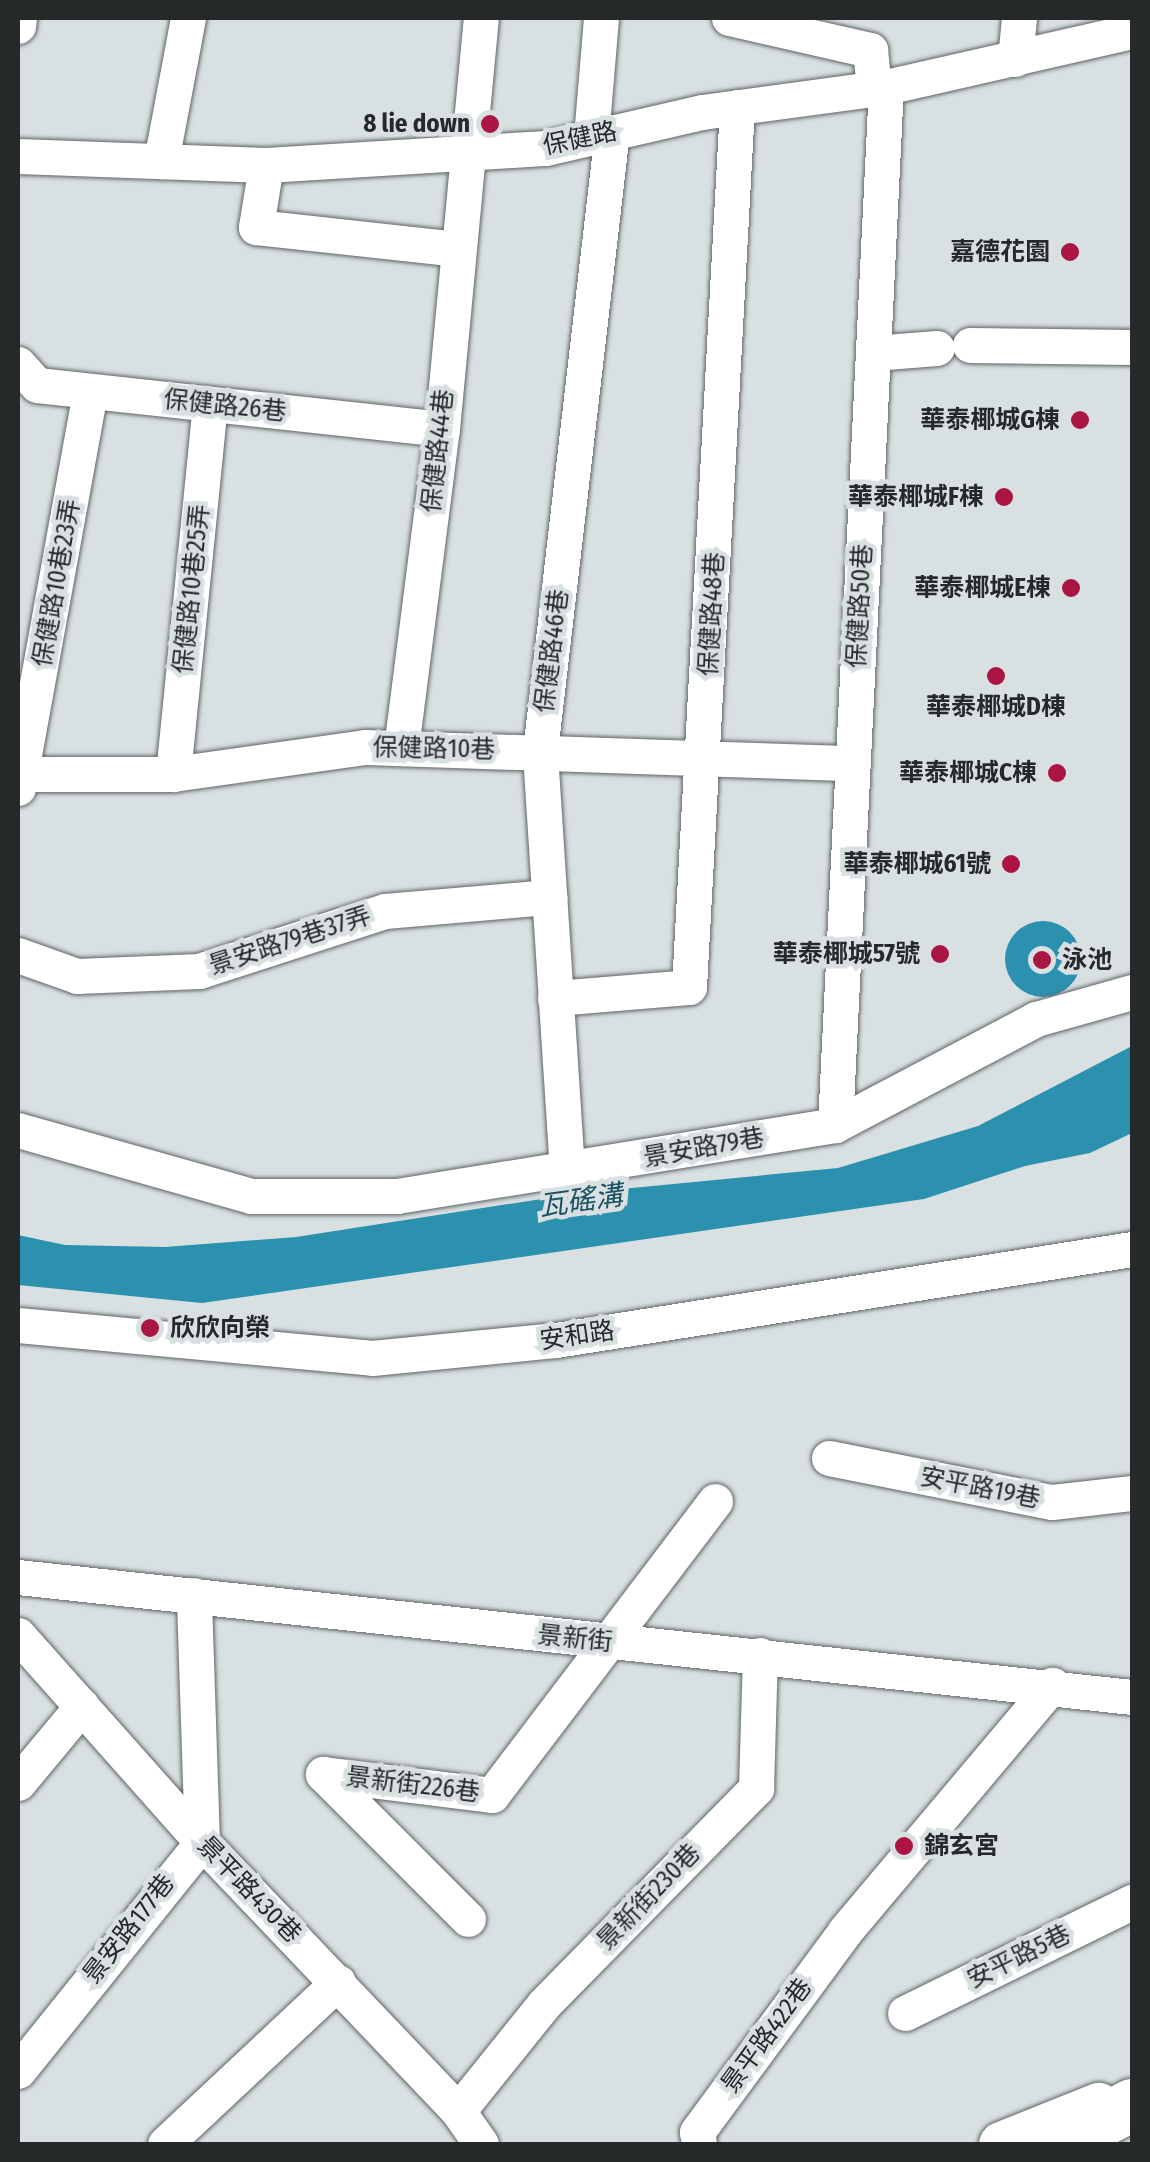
<!DOCTYPE html>
<meta charset="utf-8">
<style>
body{margin:0}
#map{position:relative;width:1150px;height:2162px;overflow:hidden;background:#d9e0e2;font-family:"Fira Sans Condensed","Noto Sans TC",sans-serif}
div>[style]{position:absolute}
.water>*{inset:0;background:#2c91ae}
.round{border-radius:50%}
.roads{filter:drop-shadow(0 0 2px #5f6466) drop-shadow(0 0 2px #5f6466)}
.minor>*{height:35px;margin:-17.5px;padding:0 17.5px;transform-origin:17.5px;border-radius:17.5px;background:#fff}
.major>*{height:45px;margin:-22.5px;padding:0 22.5px;transform-origin:22.5px;border-radius:22.5px;background:#fff}
.highway>*{height:52px;margin:-26px;padding:0 26px;transform-origin:26px;border-radius:26px;background:#fff}
.dots>*{width:28px;height:28px;translate:-50% -50%;box-sizing:border-box;border:5px solid #d9e0e2;border-radius:50%}
span{translate:-50% -50%;white-space:nowrap;text-align:center;line-height:1.15;-webkit-text-stroke:9px #d9e0e2;paint-order:stroke}
.poi-label{font-size:25px;color:#26292a;font-weight:700}
.right{translate:-100% -50%;text-align:right}
.left{translate:0 -50%;text-align:left}
.street-label{font-size:25px;color:#26292a}
.water-label{font-size:28px;color:#1b5161;font-style:italic}
.frame{position:absolute;inset:0;border:20px solid #26292a;pointer-events:none}
</style>
<div id="map">
<div class="water">
<div class="round" style="left:1005px;top:921px;width:76px;height:76px"></div>
<div style="clip-path:polygon(1132px 1046px,1132px 1133px,1090px 1153px,1025px 1166px,924px 1199px,202px 1303px,18px 1285px,18px 1235px,65px 1245px,165px 1247px,296px 1237px,580px 1193px,838px 1168px,978px 1126px)"></div>
</div>
<div class="roads">
<div class="minor">
<div style="left:729px;top:18px;width:145px;rotate:12.8deg"></div>
<div style="left:870px;top:50px;width:38px;rotate:84deg"></div>
<div style="left:18px;top:26px;width:8px;rotate:-83deg"></div>
<div style="left:1015px;top:59px;width:41px;rotate:-84.4deg"></div>
<div style="left:591px;top:137px;width:119px;rotate:-85.2deg"></div>
<div style="left:18px;top:156px;width:248px;rotate:2.1deg"></div>
<div style="left:266px;top:165px;width:281px;rotate:-3.5deg"></div>
<div style="left:546px;top:148px;width:160px;rotate:-13deg"></div>
<div style="left:702px;top:112px;width:186px;rotate:-7.7deg"></div>
<div style="left:886px;top:87px;width:252px;rotate:-12.8deg"></div>
<div style="left:161px;top:161px;width:146px;rotate:-79.3deg"></div>
<div style="left:266px;top:165px;width:63px;rotate:99.2deg"></div>
<div style="left:256px;top:227px;width:202px;rotate:6.2deg"></div>
<div style="left:970px;top:345px;width:162px;rotate:0.7deg"></div>
<div style="left:873px;top:353px;width:64px;rotate:-4.5deg"></div>
<div style="left:18px;top:364px;width:28px;rotate:48deg"></div>
<div style="left:37px;top:385px;width:407px;rotate:6.2deg"></div>
<div style="left:401px;top:748px;width:322px;rotate:-82.7deg"></div>
<div style="left:442px;top:429px;width:413px;rotate:-84.6deg"></div>
<div style="left:18px;top:774px;width:155px"></div>
<div style="left:173px;top:774px;width:194px;rotate:-8deg"></div>
<div style="left:365px;top:747px;width:487px;rotate:1.9deg"></div>
<div style="left:173px;top:774px;width:372px;rotate:-84.3deg"></div>
<div style="left:18px;top:788px;width:403px;rotate:-79.7deg"></div>
<div style="left:18px;top:955px;width:63px;rotate:19.6deg"></div>
<div style="left:77px;top:976px;width:122px;rotate:-2.3deg"></div>
<div style="left:199px;top:971px;width:195px;rotate:-17.9deg"></div>
<div style="left:385px;top:911px;width:165px;rotate:-4.9deg"></div>
<div style="left:555px;top:998px;width:134px;rotate:-4.7deg"></div>
<div style="left:689px;top:987px;width:881px;rotate:-86.88deg"></div>
<div style="left:835px;top:1125px;width:1039px;rotate:-87.19deg"></div>
<div style="left:18px;top:1130px;width:242px;rotate:15.8deg"></div>
<div style="left:251px;top:1196px;width:146px"></div>
<div style="left:397px;top:1196px;width:444px;rotate:-9.2deg"></div>
<div style="left:835px;top:1125px;width:227px;rotate:-27.8deg"></div>
<div style="left:1036px;top:1019px;width:100px;rotate:-15.7deg"></div>
<div style="left:567px;top:1171px;width:421px;rotate:-93.7deg"></div>
<div style="left:540px;top:751px;width:623px;rotate:-83.37deg"></div>
<div style="left:18px;top:1325px;width:356px;rotate:5.3deg"></div>
<div style="left:372px;top:1358px;width:185px;rotate:-5.6deg"></div>
<div style="left:556px;top:1340px;width:583px;rotate:-8.98deg"></div>
<div style="left:829px;top:1458px;width:227px;rotate:11.2deg"></div>
<div style="left:1052px;top:1502px;width:81px;rotate:-6.4deg"></div>
<div style="left:18px;top:1577px;width:1120px;rotate:6.15deg"></div>
<div style="left:18px;top:1635px;width:277px;rotate:48.4deg"></div>
<div style="left:202px;top:1842px;width:371px;rotate:46.4deg"></div>
<div style="left:458px;top:2111px;width:40px;rotate:55.1deg"></div>
<div style="left:323px;top:1774px;width:170px;rotate:7.1deg"></div>
<div style="left:492px;top:1795px;width:369px;rotate:-52.8deg"></div>
<div style="left:323px;top:1774px;width:205px;rotate:45deg"></div>
<div style="left:18px;top:1783px;width:100px;rotate:-50.3deg"></div>
<div style="left:905px;top:2013px;width:253px;rotate:-26.1deg"></div>
<div style="left:18px;top:2071px;width:294px;rotate:-51.2deg"></div>
<div style="left:202px;top:1842px;width:247px;rotate:-91.9deg"></div>
<div style="left:458px;top:2111px;width:137px;rotate:-51.2deg"></div>
<div style="left:544px;top:2004px;width:303px;rotate:-45.5deg"></div>
<div style="left:756px;top:1788px;width:133px;rotate:-88.3deg"></div>
<div style="left:165px;top:2144px;width:237px;rotate:-43.1deg"></div>
<div style="left:699px;top:2144px;width:12px;rotate:-99deg"></div>
<div style="left:697px;top:2132px;width:250px;rotate:-53.6deg"></div>
<div style="left:845px;top:1931px;width:322px;rotate:-49.9deg"></div>
</div>
<div class="major">
<div style="left:1001px;top:2144px;width:105px;rotate:-21.9deg"></div>
</div>
<div class="highway">
<div style="left:1059px;top:2144px;width:83px;rotate:-28.1deg"></div>
</div>
</div>
<div class="dots">
<div style="left:490px;top:124px;background:#aa1544"></div>
<div style="left:1070px;top:252px;background:#aa1544"></div>
<div style="left:1080px;top:420px;background:#aa1544"></div>
<div style="left:1004px;top:497px;background:#aa1544"></div>
<div style="left:1071px;top:588px;background:#aa1544"></div>
<div style="left:996px;top:676px;background:#aa1544"></div>
<div style="left:1057px;top:773px;background:#aa1544"></div>
<div style="left:1011px;top:864px;background:#aa1544"></div>
<div style="left:940px;top:954px;background:#aa1544"></div>
<div style="left:1042px;top:960px;background:#aa1544"></div>
<div style="left:150px;top:1328px;background:#aa1544"></div>
<div style="left:904px;top:1846px;background:#aa1544"></div>
</div>
<div class="poi-label">
<span class="right" style="left:470px;top:124px">8 lie down</span>
<span class="right" style="left:1050px;top:252px">嘉德花園</span>
<span class="right" style="left:1060px;top:420px">華泰椰城G棟</span>
<span class="right" style="left:984px;top:497px">華泰椰城F棟</span>
<span class="right" style="left:1051px;top:588px">華泰椰城E棟</span>
<span style="left:996px;top:707px">華泰椰城D棟</span>
<span class="right" style="left:1037px;top:773px">華泰椰城C棟</span>
<span class="right" style="left:991px;top:864px">華泰椰城61號</span>
<span class="right" style="left:920px;top:954px">華泰椰城57號</span>
<span class="left" style="left:1062px;top:960px">泳池</span>
<span class="left" style="left:170px;top:1328px">欣欣向榮</span>
<span class="left" style="left:924px;top:1846px">錦玄宮</span>
</div>
<div class="street-label">
<span style="left:580px;top:139px;rotate:-12deg">保健路</span>
<span style="left:225px;top:406px;rotate:6deg">保健路26巷</span>
<span style="left:438px;top:451px;rotate:-84deg">保健路44巷</span>
<span style="left:57px;top:583px;rotate:-80deg">保健路10巷23弄</span>
<span style="left:192px;top:589px;rotate:-84deg">保健路10巷25弄</span>
<span style="left:860px;top:606px;rotate:-87deg">保健路50巷</span>
<span style="left:712px;top:614px;rotate:-87deg">保健路48巷</span>
<span style="left:552px;top:651px;rotate:-83deg">保健路46巷</span>
<span style="left:434px;top:749px;rotate:1deg">保健路10巷</span>
<span style="left:290px;top:941px;rotate:-18deg">景安路79巷37弄</span>
<span style="left:704px;top:1148px;rotate:-10deg">景安路79巷</span>
<span style="left:577px;top:1336px;rotate:-8deg">安和路</span>
<span style="left:980px;top:1488px;rotate:11deg">安平路19巷</span>
<span style="left:575px;top:1639px;rotate:6deg">景新街</span>
<span style="left:413px;top:1785px;rotate:7deg">景新街226巷</span>
<span style="left:249px;top:1890px;rotate:46deg">景平路430巷</span>
<span style="left:649px;top:1897px;rotate:-46deg">景新街230巷</span>
<span style="left:129px;top:1929px;rotate:-52deg">景安路177巷</span>
<span style="left:1019px;top:1957px;rotate:-26deg">安平路5巷</span>
<span style="left:767px;top:2036px;rotate:-54deg">景平路422巷</span>
</div>
<div class="water-label">
<span style="left:581px;top:1201px;rotate:-8deg">瓦磘溝</span>
</div>
<div class="frame"></div>
</div>
